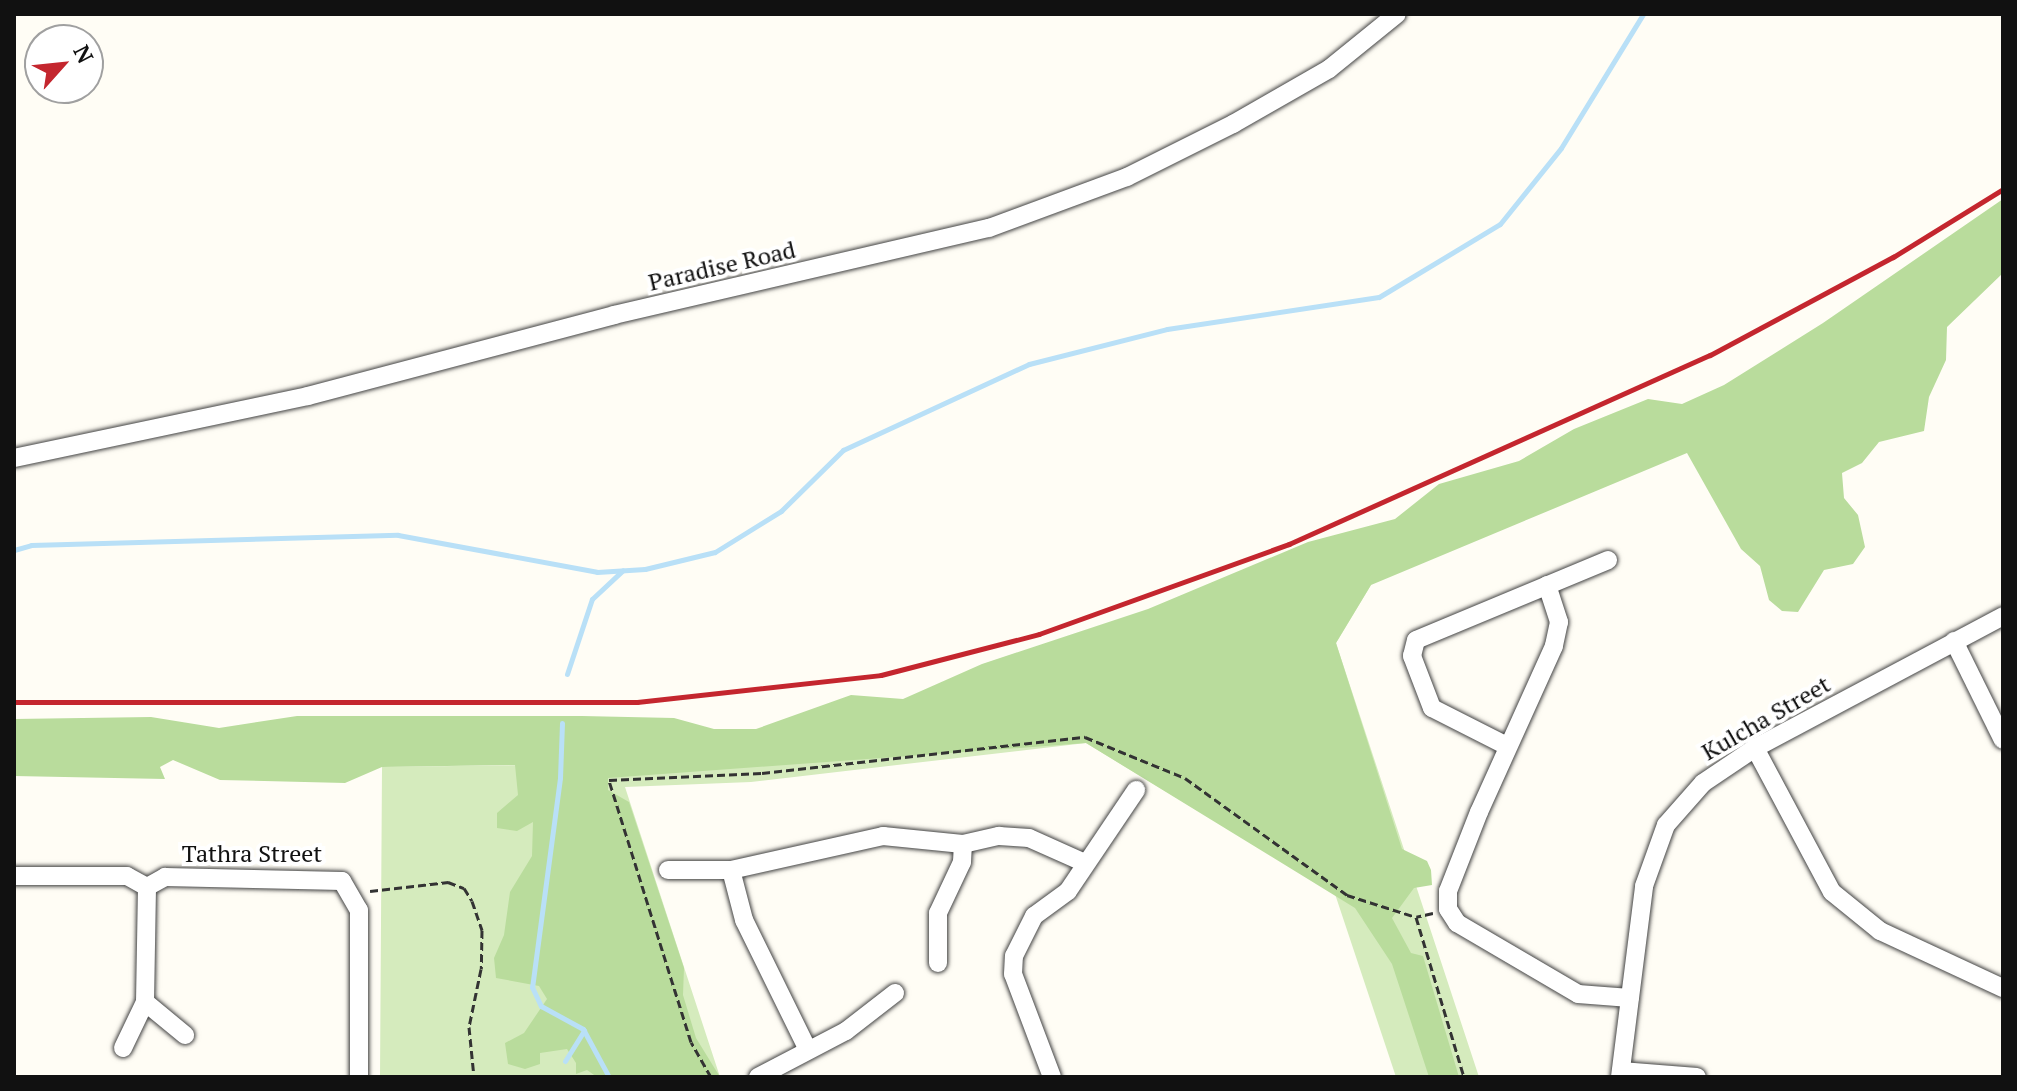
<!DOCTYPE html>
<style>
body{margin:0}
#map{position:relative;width:2017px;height:1091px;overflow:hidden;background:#fffdf5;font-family:"PT Serif",serif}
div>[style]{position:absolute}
.green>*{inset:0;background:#d5ebbd}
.forest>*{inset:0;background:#b9dc9c}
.stream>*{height:5px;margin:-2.5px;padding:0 2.5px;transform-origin:2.5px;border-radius:2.5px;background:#b9e0f7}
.path>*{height:3px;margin-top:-1.5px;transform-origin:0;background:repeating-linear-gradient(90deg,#333 0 8px,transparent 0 12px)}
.roads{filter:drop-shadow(0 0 2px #444) drop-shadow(0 0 2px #444)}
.minor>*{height:18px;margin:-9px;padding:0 9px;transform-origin:9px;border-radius:9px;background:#fff}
.rail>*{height:5px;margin:-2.5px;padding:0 2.5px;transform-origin:2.5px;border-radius:2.5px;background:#c4262e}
span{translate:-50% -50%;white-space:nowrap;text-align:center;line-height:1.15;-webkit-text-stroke:8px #fff;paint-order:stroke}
.street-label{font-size:24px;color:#111}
.frame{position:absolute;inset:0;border:16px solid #111;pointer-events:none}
.north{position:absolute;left:24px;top:24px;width:80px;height:80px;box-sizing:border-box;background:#fff;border:2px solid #a0a0a0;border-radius:50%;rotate:63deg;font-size:22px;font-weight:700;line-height:32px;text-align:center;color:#111}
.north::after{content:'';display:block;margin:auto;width:28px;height:36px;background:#c4262e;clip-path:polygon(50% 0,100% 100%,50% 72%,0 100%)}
</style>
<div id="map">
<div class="green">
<div style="clip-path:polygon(1371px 585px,1336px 643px,1479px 1077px,1396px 1077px,1335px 894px,1086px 743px,751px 782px,625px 787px,720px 1077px,380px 1077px,382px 767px,606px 764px,727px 756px)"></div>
</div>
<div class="forest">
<div style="clip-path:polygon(2003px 199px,2003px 273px,1947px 327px,1946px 360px,1929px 397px,1924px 431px,1879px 442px,1862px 463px,1842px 473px,1844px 498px,1858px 515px,1865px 547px,1853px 564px,1824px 570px,1798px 612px,1782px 611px,1769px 600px,1760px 566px,1741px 549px,1687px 453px,1371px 585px,1336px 643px,1402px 849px,1427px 861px,1431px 870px,1432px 885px,1414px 888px,1392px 918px,1411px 953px,1423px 956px,1459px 1077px,1429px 1077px,1392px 964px,1355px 908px,1086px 743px,608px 778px,608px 790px,629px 802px,684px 968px,683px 995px,696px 1038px,720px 1077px,597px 1077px,587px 1070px,576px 1074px,576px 1063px,567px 1049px,540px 1053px,540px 1064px,525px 1069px,508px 1064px,505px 1043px,524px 1033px,547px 999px,539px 986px,496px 978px,494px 958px,504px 935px,510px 892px,532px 856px,533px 822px,517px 831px,497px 828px,497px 813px,518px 795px,515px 765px,382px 767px,345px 783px,220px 780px,173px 760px,160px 767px,165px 779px,14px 776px,14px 719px,151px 717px,219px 728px,297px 716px,582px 716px,674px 718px,714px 729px,756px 729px,851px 695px,903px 699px,982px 664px,1148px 609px,1308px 542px,1395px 519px,1439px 484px,1519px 461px,1574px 429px,1648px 399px,1682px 404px,1724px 385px,1823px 323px)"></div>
</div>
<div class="stream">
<div style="left:14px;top:550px;width:18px;rotate:-16deg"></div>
<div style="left:31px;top:545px;width:367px;rotate:-1.6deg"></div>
<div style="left:398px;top:535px;width:202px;rotate:10.5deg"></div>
<div style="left:597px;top:572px;width:48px;rotate:-3.6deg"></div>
<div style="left:645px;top:569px;width:72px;rotate:-13.7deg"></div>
<div style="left:715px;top:552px;width:78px;rotate:-31.8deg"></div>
<div style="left:781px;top:511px;width:87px;rotate:-44.5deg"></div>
<div style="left:843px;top:450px;width:205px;rotate:-24.8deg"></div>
<div style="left:1029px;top:364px;width:142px;rotate:-14.2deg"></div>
<div style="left:1167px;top:329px;width:214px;rotate:-8.6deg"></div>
<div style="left:1379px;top:297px;width:141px;rotate:-31.1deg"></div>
<div style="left:1500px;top:224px;width:97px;rotate:-51.2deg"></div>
<div style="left:1561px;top:148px;width:157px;rotate:-58.5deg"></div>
<div style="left:567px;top:674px;width:79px;rotate:-71.6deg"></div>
<div style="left:592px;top:599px;width:42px;rotate:-43.1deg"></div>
<div style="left:562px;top:723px;width:55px;rotate:92.1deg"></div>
<div style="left:560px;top:778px;width:211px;rotate:97.6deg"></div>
<div style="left:532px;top:987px;width:21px;rotate:65deg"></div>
<div style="left:541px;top:1006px;width:48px;rotate:28.7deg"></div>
<div style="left:583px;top:1029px;width:55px;rotate:61.6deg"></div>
<div style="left:565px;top:1061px;width:36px;rotate:-58deg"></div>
</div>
<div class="path">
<div style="left:370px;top:891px;width:79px;rotate:-6.6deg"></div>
<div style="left:448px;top:882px;width:17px;rotate:21deg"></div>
<div style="left:464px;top:888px;width:15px;rotate:58deg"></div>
<div style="left:472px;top:901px;width:31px;rotate:71deg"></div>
<div style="left:482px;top:930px;width:39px;rotate:91deg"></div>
<div style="left:481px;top:969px;width:59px;rotate:101.7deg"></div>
<div style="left:469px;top:1027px;width:50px;rotate:84.3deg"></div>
<div style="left:1433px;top:913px;width:17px;rotate:167deg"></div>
<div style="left:1416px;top:917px;width:167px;rotate:73.3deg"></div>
<div style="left:711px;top:1077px;width:40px;rotate:-119.7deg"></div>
<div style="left:691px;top:1042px;width:275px;rotate:-107.4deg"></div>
<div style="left:609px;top:780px;width:153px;rotate:-2.6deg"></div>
<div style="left:762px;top:773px;width:325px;rotate:-6.4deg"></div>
<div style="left:1085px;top:737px;width:108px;rotate:22.3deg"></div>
<div style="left:1185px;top:778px;width:200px;rotate:35.8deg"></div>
<div style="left:1347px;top:895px;width:72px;rotate:17.7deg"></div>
</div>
<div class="roads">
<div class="minor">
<div style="left:14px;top:458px;width:300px;rotate:-11.9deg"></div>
<div style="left:308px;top:396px;width:317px;rotate:-14.8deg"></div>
<div style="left:614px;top:315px;width:385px;rotate:-13.1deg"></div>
<div style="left:989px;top:228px;width:147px;rotate:-20.3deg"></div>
<div style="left:1127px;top:177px;width:119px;rotate:-26.6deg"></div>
<div style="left:1233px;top:124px;width:111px;rotate:-29.8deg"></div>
<div style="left:1329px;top:69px;width:87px;rotate:-39deg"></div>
<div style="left:1547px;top:585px;width:39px;rotate:72deg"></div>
<div style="left:1559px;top:622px;width:25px;rotate:102deg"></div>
<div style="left:1554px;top:646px;width:182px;rotate:114.3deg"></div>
<div style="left:1479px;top:812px;width:85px;rotate:111.4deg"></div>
<div style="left:1448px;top:891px;width:18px;rotate:90deg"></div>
<div style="left:1448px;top:909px;width:17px;rotate:57deg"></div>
<div style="left:1457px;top:923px;width:140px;rotate:30.4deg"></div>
<div style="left:1578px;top:994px;width:52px;rotate:4.4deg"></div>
<div style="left:1954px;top:641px;width:110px;rotate:63.7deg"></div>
<div style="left:1507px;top:746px;width:84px;rotate:-153.1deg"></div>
<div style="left:1432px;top:708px;width:56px;rotate:-111deg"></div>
<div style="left:1412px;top:656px;width:16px;rotate:-76deg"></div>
<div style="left:1416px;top:640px;width:208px;rotate:-22.6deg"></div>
<div style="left:1755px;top:748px;width:163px;rotate:61.9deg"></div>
<div style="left:1832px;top:892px;width:62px;rotate:39.1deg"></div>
<div style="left:1880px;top:931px;width:136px;rotate:24.9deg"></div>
<div style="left:668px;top:870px;width:63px"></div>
<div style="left:731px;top:870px;width:156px;rotate:-12.6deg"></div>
<div style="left:883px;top:836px;width:80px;rotate:5.7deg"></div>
<div style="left:963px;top:844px;width:37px;rotate:-13deg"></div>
<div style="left:999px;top:836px;width:30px;rotate:4deg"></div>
<div style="left:1029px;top:838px;width:61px;rotate:24.1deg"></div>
<div style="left:731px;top:870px;width:52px;rotate:75.4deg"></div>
<div style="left:744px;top:920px;width:145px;rotate:63.8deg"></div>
<div style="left:14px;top:876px;width:113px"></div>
<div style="left:127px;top:876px;width:23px;rotate:29deg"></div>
<div style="left:147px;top:887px;width:21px;rotate:-29deg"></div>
<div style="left:165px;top:877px;width:177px;rotate:1.3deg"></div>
<div style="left:342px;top:881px;width:34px;rotate:60deg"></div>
<div style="left:359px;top:910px;width:167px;rotate:90deg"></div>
<div style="left:938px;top:963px;width:50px;rotate:-90deg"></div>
<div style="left:938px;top:913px;width:56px;rotate:-64.8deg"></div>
<div style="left:962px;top:862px;width:18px;rotate:-87deg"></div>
<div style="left:145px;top:1002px;width:115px;rotate:-89deg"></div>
<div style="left:123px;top:1048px;width:51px;rotate:-64.4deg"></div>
<div style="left:145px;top:1002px;width:52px;rotate:39.5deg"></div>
<div style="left:1621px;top:1071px;width:76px;rotate:4.5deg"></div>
<div style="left:758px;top:1077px;width:99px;rotate:-27.6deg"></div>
<div style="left:846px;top:1031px;width:62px;rotate:-37.8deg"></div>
<div style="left:1052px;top:1077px;width:110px;rotate:-110.7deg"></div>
<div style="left:1013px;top:974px;width:18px;rotate:-87deg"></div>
<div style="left:1014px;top:956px;width:45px;rotate:-63.4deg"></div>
<div style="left:1034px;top:916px;width:42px;rotate:-36.3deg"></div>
<div style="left:1068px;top:891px;width:122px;rotate:-56deg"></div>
<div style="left:1620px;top:1077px;width:193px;rotate:-82.8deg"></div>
<div style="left:1644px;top:886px;width:65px;rotate:-70.2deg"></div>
<div style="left:1666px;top:825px;width:56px;rotate:-48.6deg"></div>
<div style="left:1703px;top:783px;width:63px;rotate:-33.9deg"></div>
<div style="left:1755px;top:748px;width:281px;rotate:-28deg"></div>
</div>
</div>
<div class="rail">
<div style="left:14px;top:702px;width:623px"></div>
<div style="left:637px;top:702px;width:245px;rotate:-6.3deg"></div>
<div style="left:881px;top:675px;width:163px;rotate:-14.5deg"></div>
<div style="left:1039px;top:634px;width:266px;rotate:-19.8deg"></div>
<div style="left:1289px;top:544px;width:461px;rotate:-24.2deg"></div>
<div style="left:1710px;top:355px;width:208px;rotate:-28.2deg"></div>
<div style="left:1893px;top:257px;width:129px;rotate:-31.7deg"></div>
</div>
<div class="street-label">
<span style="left:722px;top:266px;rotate:-13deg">Paradise Road</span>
<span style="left:1766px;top:718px;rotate:-30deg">Kulcha Street</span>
<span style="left:252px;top:854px">Tathra Street</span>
</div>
<div class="frame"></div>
<div class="north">N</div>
</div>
